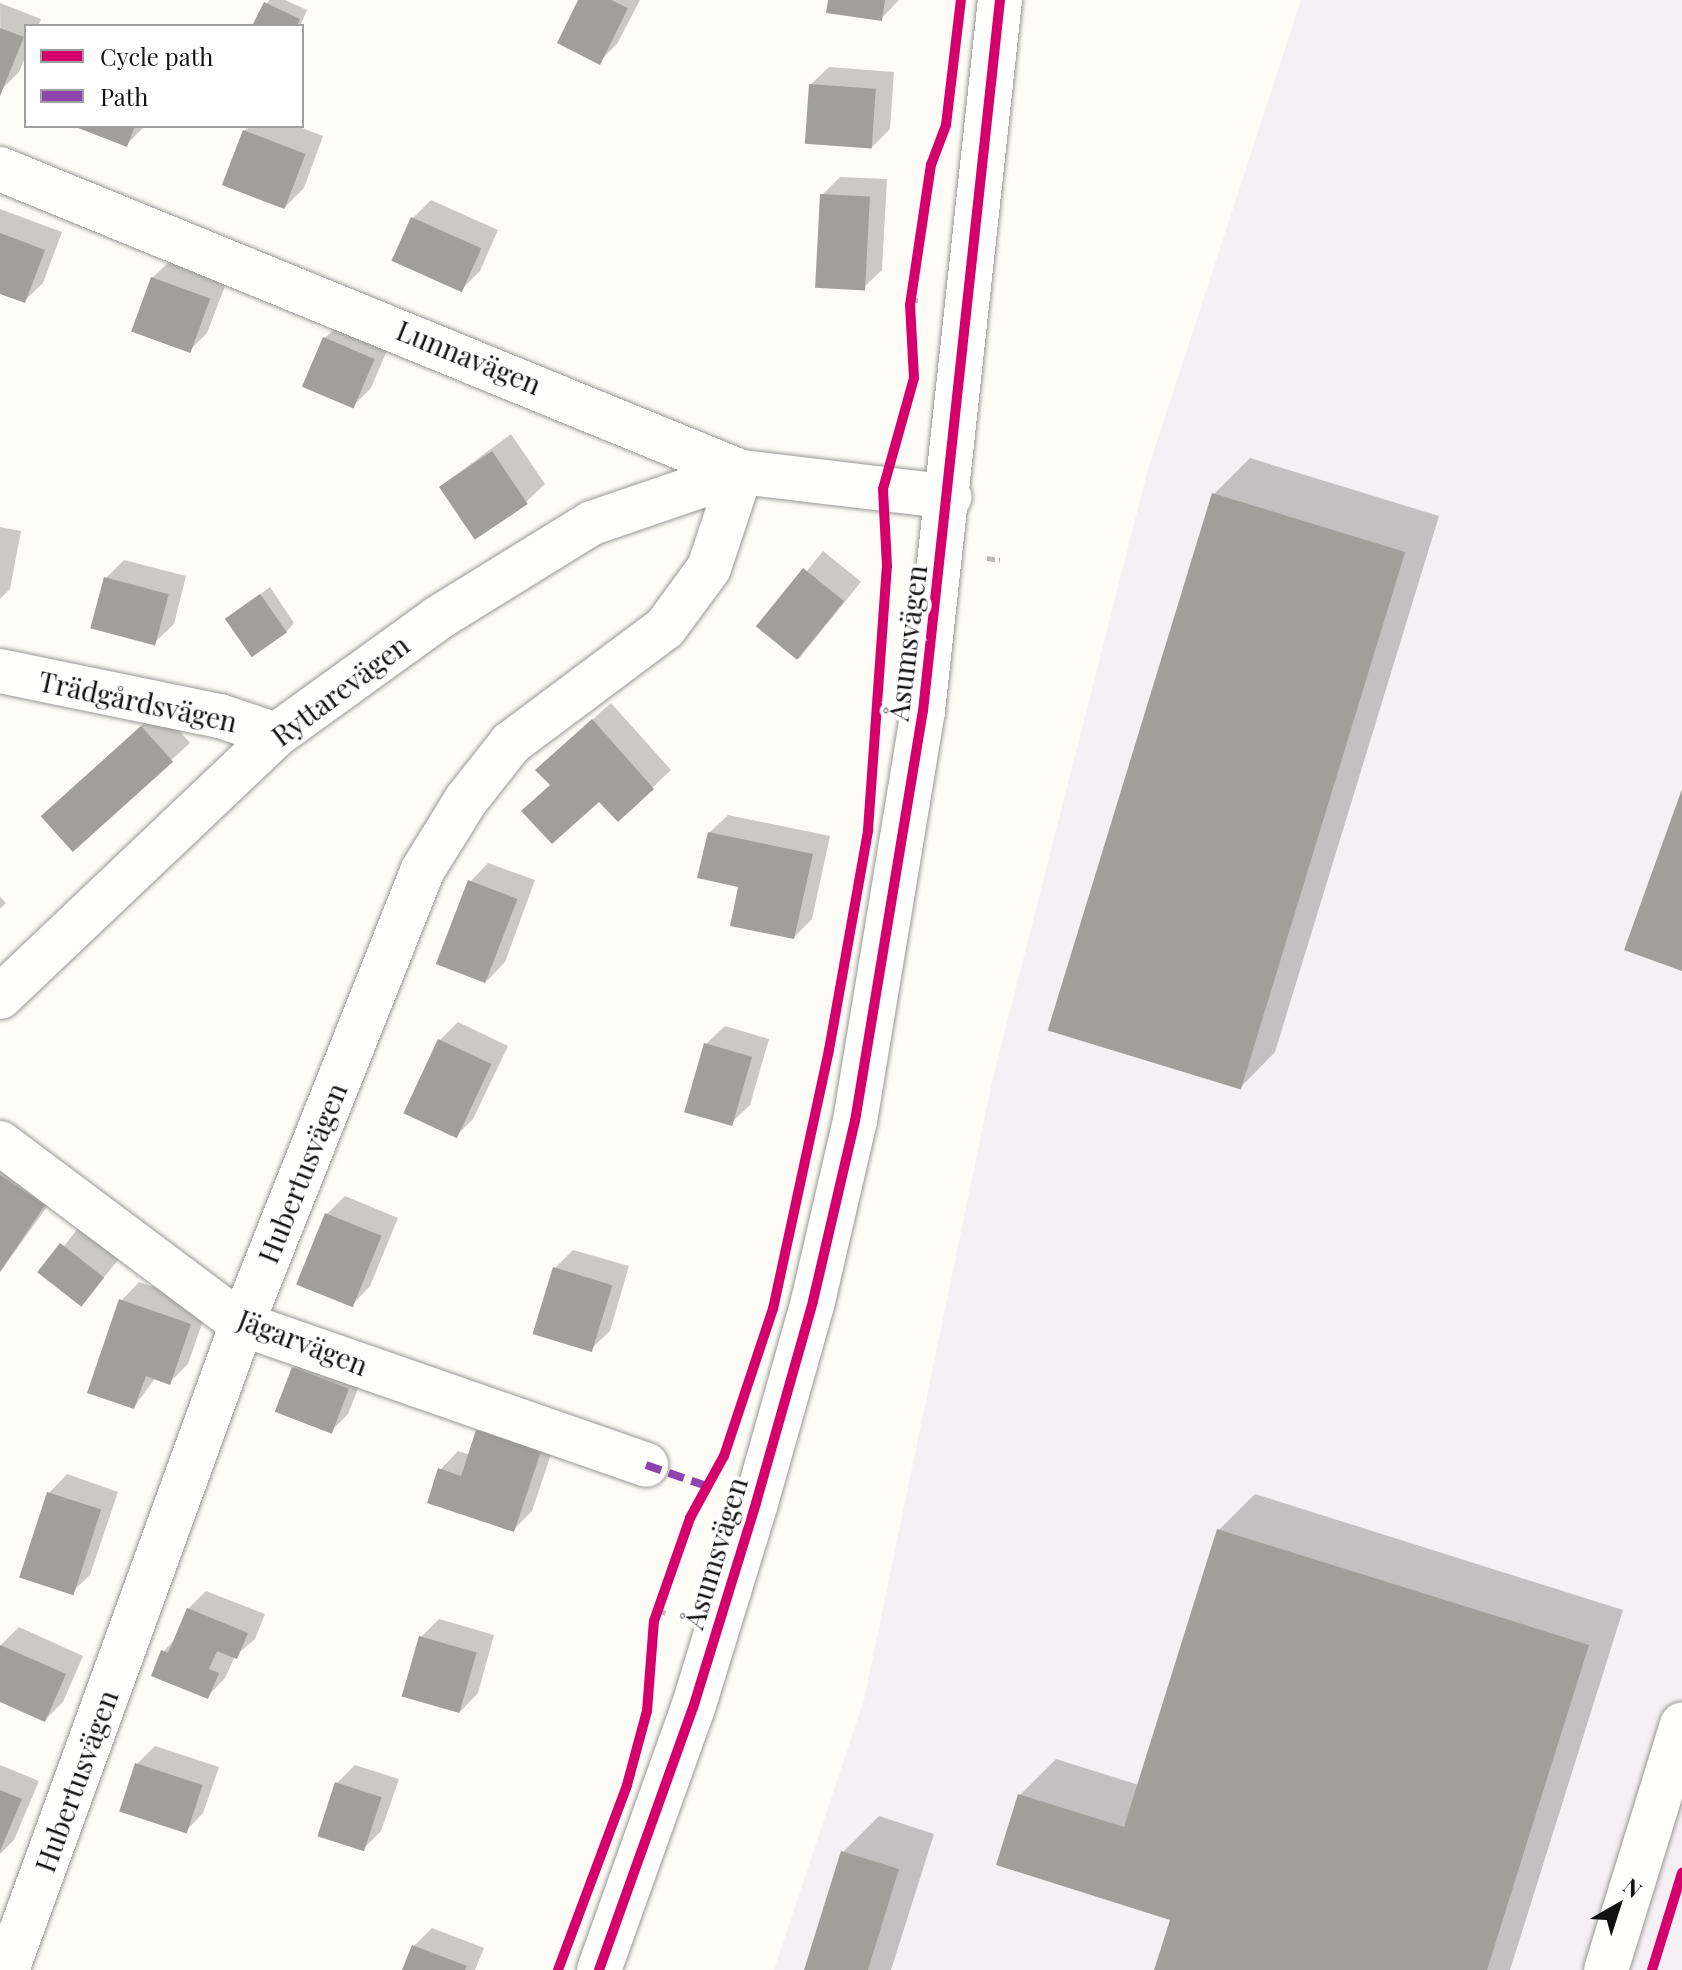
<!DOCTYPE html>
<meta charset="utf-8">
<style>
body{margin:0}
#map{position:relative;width:1682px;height:1970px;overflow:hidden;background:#fdfcf7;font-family:"Playfair Display",serif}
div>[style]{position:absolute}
.industrial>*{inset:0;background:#f5f0f3}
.shadow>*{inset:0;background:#0003;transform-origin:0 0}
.building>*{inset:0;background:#a19f9c;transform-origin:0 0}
.path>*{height:5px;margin-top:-2.5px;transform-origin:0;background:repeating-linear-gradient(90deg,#b9b9b8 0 8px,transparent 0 12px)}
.roads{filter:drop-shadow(0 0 2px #979795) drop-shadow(0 0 2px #979795)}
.minor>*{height:44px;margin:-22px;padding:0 22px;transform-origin:22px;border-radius:22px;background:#fffffe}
.quiet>*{height:8px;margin-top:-4px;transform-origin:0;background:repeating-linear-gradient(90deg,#8e44ad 0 16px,transparent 0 24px)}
.cycleway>*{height:10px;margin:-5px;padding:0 5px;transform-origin:5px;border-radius:5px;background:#d6006c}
span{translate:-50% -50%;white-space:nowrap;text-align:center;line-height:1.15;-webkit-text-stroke:8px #fff;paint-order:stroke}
.street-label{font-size:28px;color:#111}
.legend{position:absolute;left:24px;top:24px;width:280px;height:104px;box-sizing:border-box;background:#fff;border:2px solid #a0a0a0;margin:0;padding:10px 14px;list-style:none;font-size:24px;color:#111}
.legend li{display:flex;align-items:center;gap:16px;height:40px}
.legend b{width:40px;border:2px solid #a0a0a0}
.north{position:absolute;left:1578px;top:1866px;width:80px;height:80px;-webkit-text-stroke:6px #fff;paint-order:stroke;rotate:39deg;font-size:22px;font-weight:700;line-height:32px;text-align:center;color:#111}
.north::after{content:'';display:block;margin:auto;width:28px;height:36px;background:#111;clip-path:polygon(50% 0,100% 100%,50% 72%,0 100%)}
</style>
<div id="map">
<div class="industrial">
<div style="clip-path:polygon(1301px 0,1682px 0,1682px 1970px,774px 1970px,864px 1700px,992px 1082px,1148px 469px)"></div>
</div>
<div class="shadow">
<div style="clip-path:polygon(269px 0,285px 0,307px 10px,300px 26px,255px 26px)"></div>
<div style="clip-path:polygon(580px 0,640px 0,617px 44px,599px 62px)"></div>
<div style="clip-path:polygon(830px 0,899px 0,881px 19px)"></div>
<div style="clip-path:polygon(0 3px,41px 19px,38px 26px,26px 26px,26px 55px,19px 72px,1px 90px)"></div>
<div style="clip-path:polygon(829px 67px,894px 72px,890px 129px,871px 148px,810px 85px)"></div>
<div style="clip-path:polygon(78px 126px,145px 126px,126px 145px)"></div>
<div style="clip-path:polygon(250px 126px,297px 126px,323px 136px,304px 188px,285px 207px,244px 131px)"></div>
<div style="clip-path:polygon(840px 177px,887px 179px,882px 270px,863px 288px,822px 195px)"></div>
<div style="clip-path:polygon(431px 200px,498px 230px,480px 271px,461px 290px,412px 219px)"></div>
<div style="clip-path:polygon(0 209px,62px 232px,43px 283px,24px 301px,0 292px)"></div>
<div style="clip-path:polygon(171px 260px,227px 281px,207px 333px,189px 351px,152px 278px)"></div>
<div style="clip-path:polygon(343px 320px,391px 341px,371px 388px,353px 406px,325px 338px)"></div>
<div style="clip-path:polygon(511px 434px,545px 484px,526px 502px,441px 486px)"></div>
<div style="clip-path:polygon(1250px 458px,1439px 516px,1275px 1052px,1240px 1088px,1214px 494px)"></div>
<div style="clip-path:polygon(0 527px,21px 531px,10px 589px,0 599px)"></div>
<div style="left:823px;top:551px;width:49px;height:99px;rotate:39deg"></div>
<div style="clip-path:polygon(124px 560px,186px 576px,174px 624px,155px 642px,106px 578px)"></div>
<div style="clip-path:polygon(270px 587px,294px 623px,286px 632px,227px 619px)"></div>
<div style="clip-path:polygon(611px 703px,671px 770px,652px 788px,551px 784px,556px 752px)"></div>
<div style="clip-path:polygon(160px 709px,190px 743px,73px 849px,61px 798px)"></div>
<div style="clip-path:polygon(728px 815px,830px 836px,812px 919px,794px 937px,740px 885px,709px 833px)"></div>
<div style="clip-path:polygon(488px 863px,535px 880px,505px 962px,487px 981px,470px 882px)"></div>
<div style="clip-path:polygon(0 897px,6px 903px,0 909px)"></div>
<div style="clip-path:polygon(458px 1022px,508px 1046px,473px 1119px,455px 1137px,440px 1040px)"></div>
<div style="clip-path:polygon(725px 1026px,769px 1039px,750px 1105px,731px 1123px,706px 1044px)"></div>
<div style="clip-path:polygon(0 1145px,62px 1186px,0 1272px)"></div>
<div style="clip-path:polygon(345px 1196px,398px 1218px,370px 1286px,352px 1305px,327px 1214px)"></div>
<div style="left:80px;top:1226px;width:51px;height:61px;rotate:39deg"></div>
<div style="clip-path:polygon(573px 1250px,629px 1266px,610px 1331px,591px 1349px,555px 1268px)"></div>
<div style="clip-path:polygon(139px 1282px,208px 1306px,188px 1364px,170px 1382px,156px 1377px,134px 1407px,121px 1301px)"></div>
<div style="clip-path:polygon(312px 1350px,365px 1371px,348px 1414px,330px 1432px,294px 1368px)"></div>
<div style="clip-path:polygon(496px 1413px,558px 1433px,532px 1511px,514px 1529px,440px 1470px,458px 1451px,470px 1455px,478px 1431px)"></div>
<div style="clip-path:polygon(67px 1474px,118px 1492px,90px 1575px,71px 1593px,21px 1576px,49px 1493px)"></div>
<div style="clip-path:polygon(1255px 1494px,1623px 1610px,1510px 1970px,1156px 1970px,1172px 1919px,1020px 1795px,1056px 1759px,1139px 1785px,1219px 1530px)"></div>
<div style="clip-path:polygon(206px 1591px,265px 1614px,255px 1639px,235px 1656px,225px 1678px,207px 1697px,163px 1652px,176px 1638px,188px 1609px)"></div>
<div style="clip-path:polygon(439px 1619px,494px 1635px,478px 1693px,460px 1712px,421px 1637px)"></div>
<div style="clip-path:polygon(19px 1627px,83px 1656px,63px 1702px,45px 1720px,0 1700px,0 1646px)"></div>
<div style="clip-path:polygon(155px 1746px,219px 1767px,203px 1813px,185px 1832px,137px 1764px)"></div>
<div style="clip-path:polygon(0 1765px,39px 1781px,14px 1840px,0 1854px)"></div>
<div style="clip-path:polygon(355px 1765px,399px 1779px,381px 1831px,363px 1849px,337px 1783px)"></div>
<div style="clip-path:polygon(879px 1816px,934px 1834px,891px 1970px,806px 1970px,843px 1852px)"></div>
<div style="clip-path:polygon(432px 1928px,484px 1948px,475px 1970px,405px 1970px,414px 1946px)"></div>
</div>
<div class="building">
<div style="clip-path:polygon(578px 0,611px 0,628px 8px,600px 65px,557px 43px)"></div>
<div style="clip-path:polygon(828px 0,885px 0,882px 21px,826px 13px)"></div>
<div style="clip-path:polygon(264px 2px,300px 19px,297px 26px,252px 26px)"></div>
<div style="clip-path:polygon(0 28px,24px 37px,0 96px)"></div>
<div style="left:809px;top:84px;width:67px;height:60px;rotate:4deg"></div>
<div style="clip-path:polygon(73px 126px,135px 126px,127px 147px)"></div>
<div style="left:243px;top:130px;width:67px;height:59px;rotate:21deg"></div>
<div style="left:820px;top:194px;width:50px;height:94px;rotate:3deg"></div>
<div style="left:411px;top:217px;width:77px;height:48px;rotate:24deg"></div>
<div style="clip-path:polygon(0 233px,45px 250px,25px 303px,0 294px)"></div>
<div style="left:151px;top:277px;width:63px;height:58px;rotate:20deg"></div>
<div style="left:323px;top:337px;width:56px;height:54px;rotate:23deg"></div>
<div style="left:492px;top:451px;width:64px;height:64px;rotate:56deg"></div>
<div style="left:1212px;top:493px;width:202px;height:562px;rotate:17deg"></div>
<div style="left:803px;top:568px;width:53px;height:75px;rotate:39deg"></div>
<div style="left:104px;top:577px;width:67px;height:53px;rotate:15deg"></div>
<div style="left:260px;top:594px;width:47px;height:43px;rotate:55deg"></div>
<div style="clip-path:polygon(592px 719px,654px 789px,618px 822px,599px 802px,552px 844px,521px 811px,550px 785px,535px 770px)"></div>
<div style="left:141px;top:726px;width:48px;height:135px;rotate:48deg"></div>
<div style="clip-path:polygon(1682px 789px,1682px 971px,1624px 950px)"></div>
<div style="clip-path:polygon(708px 832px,813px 854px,794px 939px,730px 926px,738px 887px,697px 878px)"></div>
<div style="left:468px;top:880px;width:53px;height:90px;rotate:21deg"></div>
<div style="left:438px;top:1039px;width:59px;height:82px;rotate:25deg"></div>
<div style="left:704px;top:1043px;width:50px;height:72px;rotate:16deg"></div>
<div style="clip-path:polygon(0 1175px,45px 1205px,0 1272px)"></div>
<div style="left:325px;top:1213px;width:61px;height:77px;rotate:22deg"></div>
<div style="left:60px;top:1243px;width:56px;height:37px;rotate:38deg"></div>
<div style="left:553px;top:1267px;width:62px;height:70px;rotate:17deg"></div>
<div style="clip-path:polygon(119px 1299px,191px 1324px,170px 1385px,146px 1376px,134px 1409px,87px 1393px)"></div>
<div style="left:292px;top:1367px;width:61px;height:48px;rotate:21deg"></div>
<div style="clip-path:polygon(476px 1430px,541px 1451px,514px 1532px,427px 1503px,438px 1468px,461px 1476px)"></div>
<div style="left:47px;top:1492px;width:57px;height:90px;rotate:18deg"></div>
<div style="clip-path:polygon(1217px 1529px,1589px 1645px,1487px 1970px,1154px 1970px,1170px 1920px,996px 1865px,1018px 1794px,1124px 1827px)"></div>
<div style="clip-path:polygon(187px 1608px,248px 1633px,237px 1659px,217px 1651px,209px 1669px,219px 1673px,208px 1699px,151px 1676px,161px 1650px,168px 1653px)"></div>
<div style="left:419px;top:1636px;width:60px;height:63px;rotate:16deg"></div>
<div style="clip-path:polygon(0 1645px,66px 1674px,45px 1722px,0 1702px)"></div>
<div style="left:135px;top:1763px;width:71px;height:51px;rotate:18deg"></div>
<div style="left:335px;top:1782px;width:49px;height:57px;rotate:18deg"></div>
<div style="clip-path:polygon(0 1790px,22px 1799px,0 1851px)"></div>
<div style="clip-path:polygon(841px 1851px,899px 1869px,868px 1970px,804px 1970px)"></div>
<div style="clip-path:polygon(412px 1945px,467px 1966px,465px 1970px,402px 1970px)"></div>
</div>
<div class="path">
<div style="left:911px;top:300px;width:7px"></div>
<div style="left:987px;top:558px;width:13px;rotate:9deg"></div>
<div style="left:658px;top:1610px;width:12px;rotate:20deg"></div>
</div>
<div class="roads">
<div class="minor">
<div style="left:0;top:169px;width:801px;rotate:22.24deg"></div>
<div style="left:741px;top:472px;width:210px;rotate:6.8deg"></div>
<div style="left:0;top:671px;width:225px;rotate:11.6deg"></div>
<div style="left:220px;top:716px;width:59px;rotate:18.7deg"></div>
<div style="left:0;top:997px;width:381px;rotate:-43.5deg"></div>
<div style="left:276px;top:735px;width:200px;rotate:-35.8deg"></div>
<div style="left:438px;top:618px;width:181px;rotate:-31.7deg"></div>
<div style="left:592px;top:523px;width:157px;rotate:-18.9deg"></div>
<div style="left:0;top:1143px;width:302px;rotate:36.8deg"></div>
<div style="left:242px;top:1324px;width:428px;rotate:19.2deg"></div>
<div style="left:7px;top:1970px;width:687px;rotate:-70.01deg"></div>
<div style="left:242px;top:1324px;width:487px;rotate:-68.3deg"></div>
<div style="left:422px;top:871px;width:84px;rotate:-58.2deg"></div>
<div style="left:466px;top:800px;width:73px;rotate:-51.7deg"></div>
<div style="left:511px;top:743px;width:192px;rotate:-36.8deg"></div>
<div style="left:665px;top:628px;width:74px;rotate:-53.7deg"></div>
<div style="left:709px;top:568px;width:101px;rotate:-71.6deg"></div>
<div style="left:599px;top:1970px;width:278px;rotate:-70.3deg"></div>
<div style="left:693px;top:1708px;width:214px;rotate:-72.9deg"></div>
<div style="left:756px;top:1503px;width:210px;rotate:-74.2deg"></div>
<div style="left:813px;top:1301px;width:185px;rotate:-76.9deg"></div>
<div style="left:855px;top:1121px;width:416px;rotate:-80.6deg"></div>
<div style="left:923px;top:711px;width:715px;rotate:-83.82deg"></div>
<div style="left:1606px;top:1970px;width:257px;rotate:-72.8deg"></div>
</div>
</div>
<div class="quiet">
<div style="left:646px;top:1465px;width:67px;rotate:19.2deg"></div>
</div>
<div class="cycleway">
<div style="left:558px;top:1970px;width:197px;rotate:-69.5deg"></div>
<div style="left:627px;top:1785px;width:77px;rotate:-74.9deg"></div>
<div style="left:647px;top:1711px;width:90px;rotate:-85.6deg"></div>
<div style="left:654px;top:1621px;width:109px;rotate:-70.7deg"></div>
<div style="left:690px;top:1518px;width:71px;rotate:-61.3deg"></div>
<div style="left:724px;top:1456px;width:155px;rotate:-71.6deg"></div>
<div style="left:773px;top:1309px;width:265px;rotate:-77.8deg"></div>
<div style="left:829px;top:1050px;width:223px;rotate:-79.9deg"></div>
<div style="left:868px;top:830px;width:265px;rotate:-85.9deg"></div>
<div style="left:887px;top:566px;width:77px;rotate:-93deg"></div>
<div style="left:883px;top:489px;width:115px;rotate:-74.4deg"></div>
<div style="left:914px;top:378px;width:73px;rotate:-93.1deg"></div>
<div style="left:910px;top:305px;width:142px;rotate:-81.5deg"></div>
<div style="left:931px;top:165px;width:43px;rotate:-69.4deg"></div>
<div style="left:946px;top:125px;width:126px;rotate:-83.2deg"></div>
<div style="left:599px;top:1970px;width:278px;rotate:-70.3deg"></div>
<div style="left:693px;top:1708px;width:214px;rotate:-72.9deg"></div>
<div style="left:756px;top:1503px;width:210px;rotate:-74.2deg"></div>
<div style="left:813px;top:1301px;width:185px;rotate:-76.9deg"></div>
<div style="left:855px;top:1121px;width:416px;rotate:-80.6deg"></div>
<div style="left:923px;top:711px;width:715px;rotate:-83.82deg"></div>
<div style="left:1652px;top:1970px;width:102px;rotate:-72.8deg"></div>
</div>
<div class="street-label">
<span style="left:469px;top:357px;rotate:22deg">Lunnavägen</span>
<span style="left:907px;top:643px;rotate:-83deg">Åsumsvägen</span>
<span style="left:340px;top:690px;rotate:-37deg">Ryttarevägen</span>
<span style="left:138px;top:701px;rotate:12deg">Trädgårdsvägen</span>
<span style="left:302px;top:1173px;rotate:-68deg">Hubertusvägen</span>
<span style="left:303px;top:1342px;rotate:21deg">Jägarvägen</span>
<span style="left:715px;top:1553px;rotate:-73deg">Åsumsvägen</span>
<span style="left:76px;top:1781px;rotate:-70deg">Hubertusvägen</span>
</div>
<ul class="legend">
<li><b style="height:10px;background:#d6006c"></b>Cycle path</li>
<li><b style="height:10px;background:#8e44ad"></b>Path</li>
</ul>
<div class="north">N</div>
</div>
